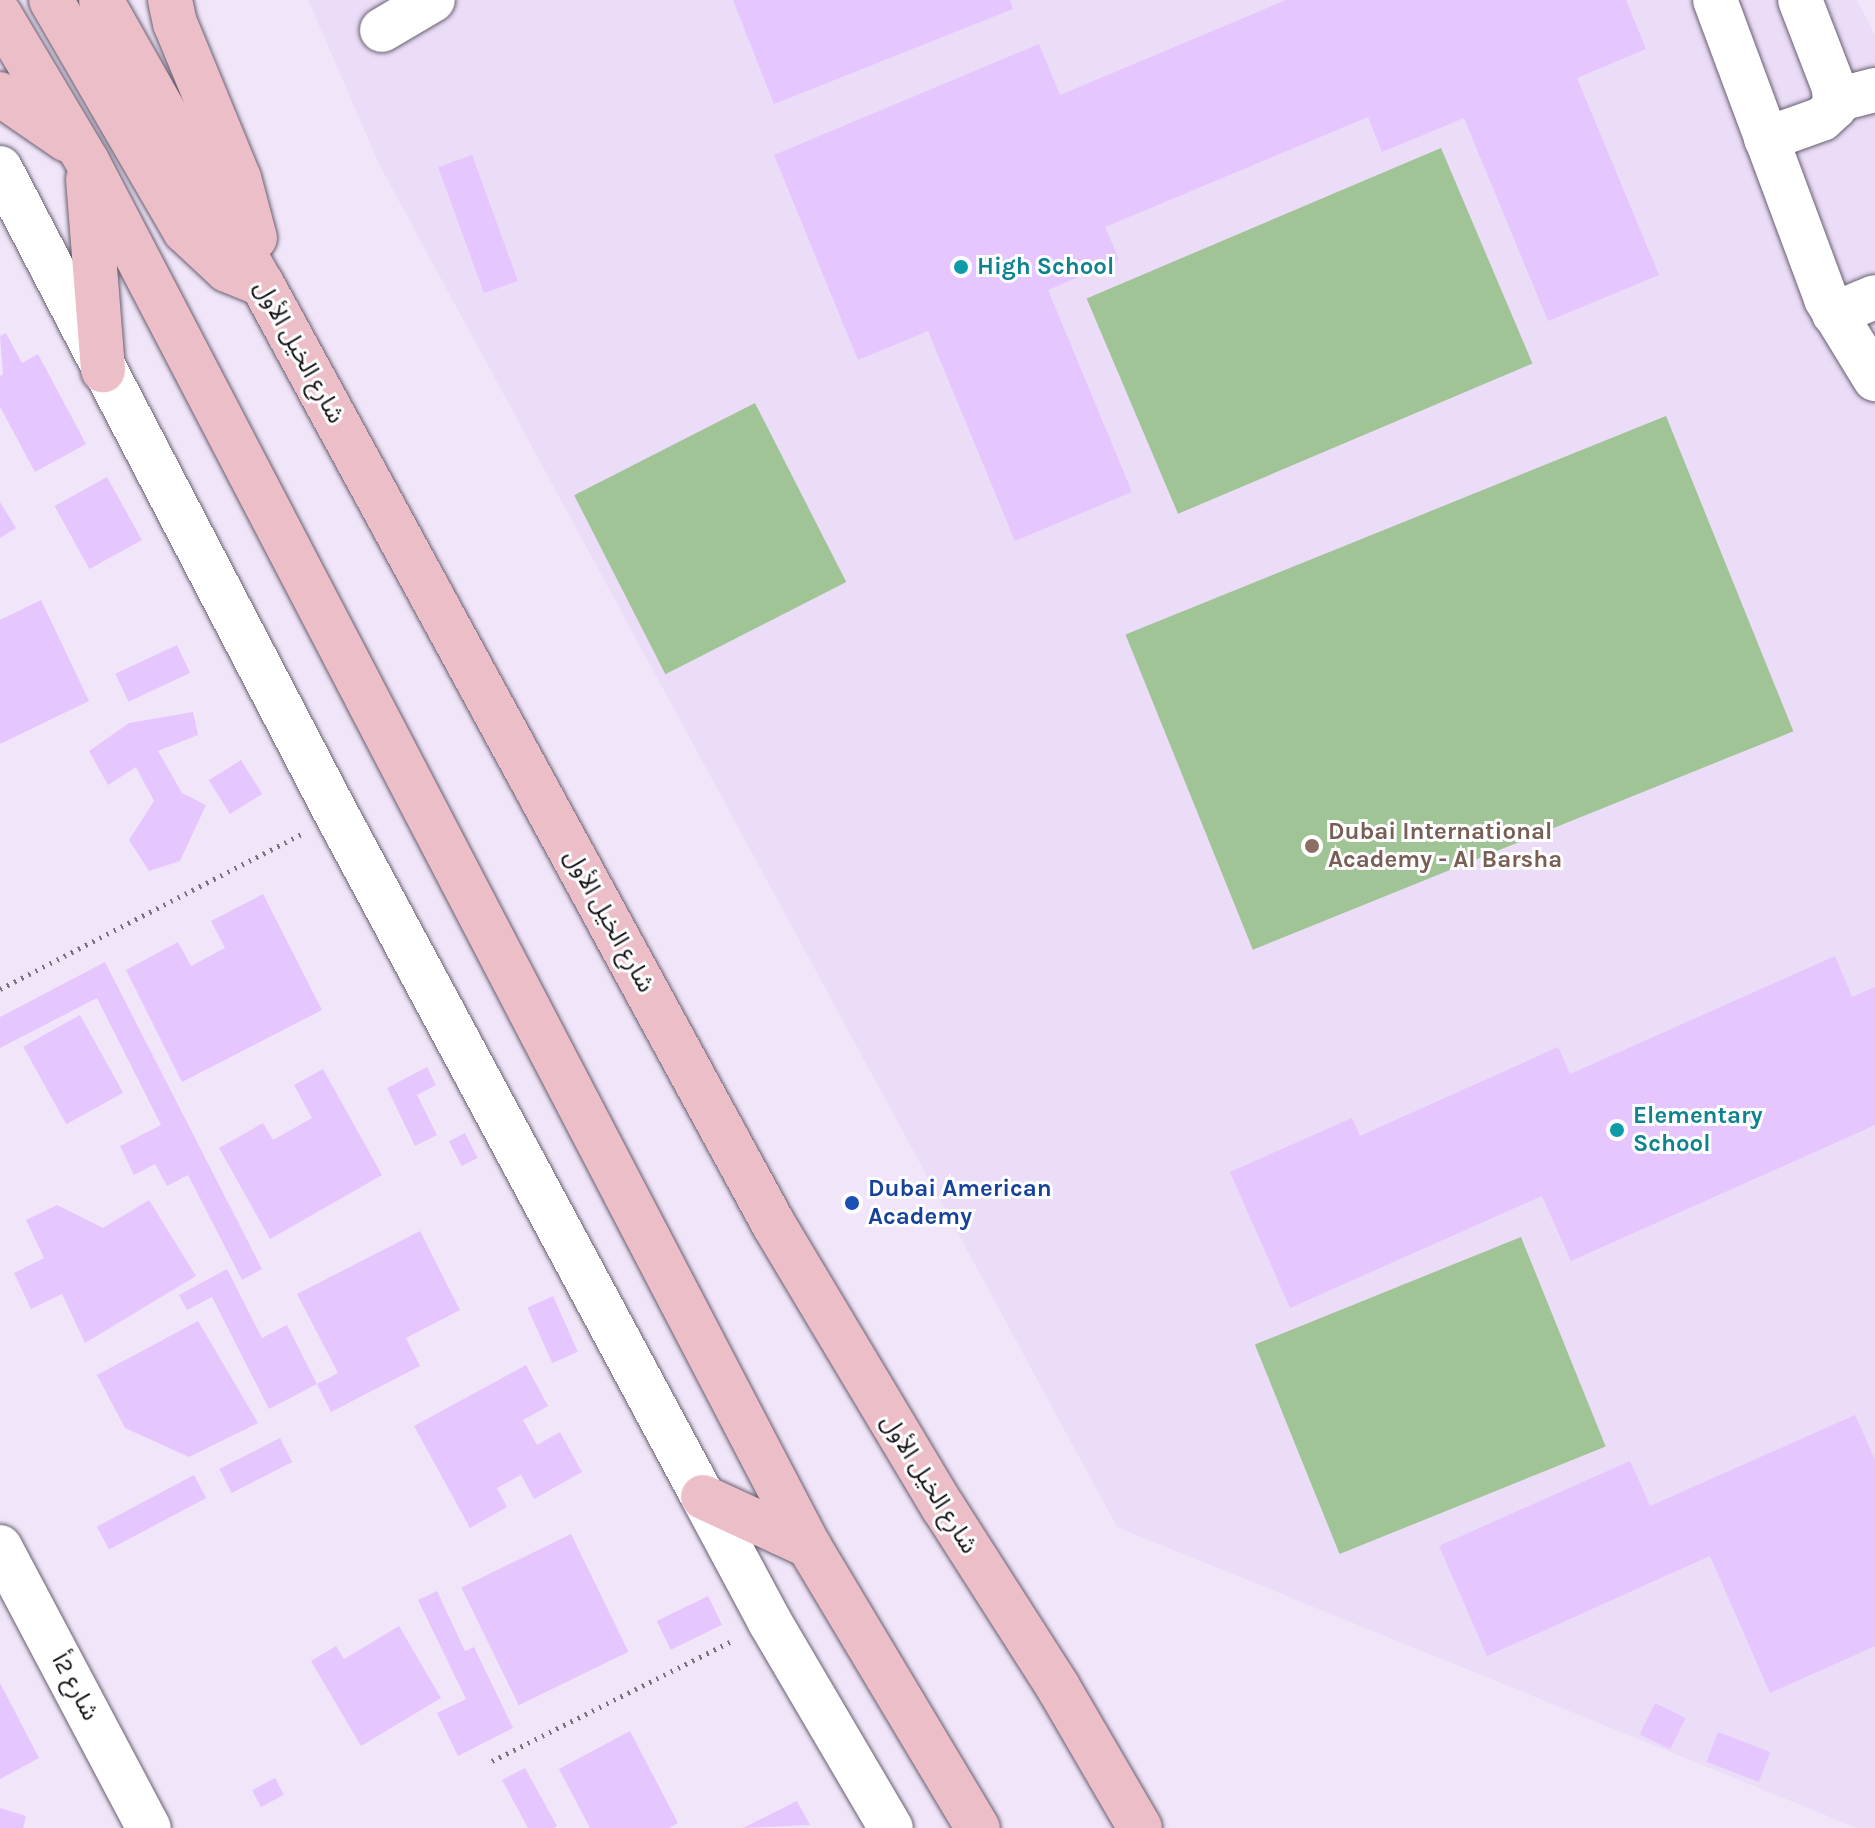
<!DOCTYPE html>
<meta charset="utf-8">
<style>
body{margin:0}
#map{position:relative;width:1875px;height:1828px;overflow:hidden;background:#f1e6f9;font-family:Karla,"Noto Sans Arabic",sans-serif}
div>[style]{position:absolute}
.built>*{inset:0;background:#ebdcf7}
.green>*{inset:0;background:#a1c497;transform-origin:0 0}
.building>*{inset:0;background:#e6c6fe;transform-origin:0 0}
.path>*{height:5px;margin-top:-2.5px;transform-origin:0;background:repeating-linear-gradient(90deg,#79727e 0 2px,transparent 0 8px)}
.roads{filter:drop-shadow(0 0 2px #675e6f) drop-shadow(0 0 2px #675e6f)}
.minor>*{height:44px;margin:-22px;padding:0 22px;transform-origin:22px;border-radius:22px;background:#fff}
.major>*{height:44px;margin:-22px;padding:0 22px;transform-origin:22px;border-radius:22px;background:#ecbec7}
.dots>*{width:22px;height:22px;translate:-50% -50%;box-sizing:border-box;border:4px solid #fff;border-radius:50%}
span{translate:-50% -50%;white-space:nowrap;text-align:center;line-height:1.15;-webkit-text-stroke:6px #fff;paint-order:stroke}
.culture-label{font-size:24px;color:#0d838f;font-weight:700}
.left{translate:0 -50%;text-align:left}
.street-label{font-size:24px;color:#161319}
.education-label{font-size:24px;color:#785e54;font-weight:700}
.transit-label{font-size:24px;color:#164399;font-weight:700}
</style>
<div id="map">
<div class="built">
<div style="clip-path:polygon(308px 0,1857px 0,1875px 35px,1875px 1828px,1857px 1828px,1117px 1527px,380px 166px)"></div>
</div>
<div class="green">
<div style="left:1441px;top:148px;width:234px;height:385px;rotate:67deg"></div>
<div style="left:755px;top:403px;width:201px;height:203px;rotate:63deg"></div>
<div style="left:1666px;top:416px;width:340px;height:583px;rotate:68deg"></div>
<div style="left:1521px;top:1237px;width:226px;height:287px;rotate:68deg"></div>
</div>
<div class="building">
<div style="clip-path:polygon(733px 0,1010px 0,1013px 9px,774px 104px)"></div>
<div style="clip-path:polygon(1286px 0,1626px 0,1646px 49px,1577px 78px,1659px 275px,1548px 321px,1464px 118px,1382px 152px,1368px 117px,1105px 227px,1119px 260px,1048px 290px,1132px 492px,1015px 541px,928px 331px,858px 360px,774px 155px,1039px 44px,1060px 95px)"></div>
<div style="left:472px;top:155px;width:134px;height:36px;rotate:70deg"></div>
<div style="clip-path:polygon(6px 333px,22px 363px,38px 354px,86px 444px,35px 472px,0 407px,0 376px,3px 374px,0 336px)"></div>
<div style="left:107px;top:477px;width:72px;height:60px;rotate:61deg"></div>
<div style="clip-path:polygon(0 502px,16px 528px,0 538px)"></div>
<div style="clip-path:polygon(41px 600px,89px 701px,0 744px,0 620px)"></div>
<div style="left:177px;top:645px;width:31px;height:68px;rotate:65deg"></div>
<div style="clip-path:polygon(193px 712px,198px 735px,158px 751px,182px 793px,206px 805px,180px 861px,149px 871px,129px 840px,154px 801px,136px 767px,108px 785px,89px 751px,129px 723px)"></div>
<div style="left:241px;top:760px;width:40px;height:38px;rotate:58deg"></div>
<div style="clip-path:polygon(263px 894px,322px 1010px,182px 1082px,126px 970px,178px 942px,191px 966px,225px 948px,211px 921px)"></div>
<div style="clip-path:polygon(1835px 956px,1852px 997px,1875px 987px,1875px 1125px,1571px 1261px,1542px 1196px,1290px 1308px,1230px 1172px,1352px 1118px,1360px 1136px,1558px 1047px,1570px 1074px)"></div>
<div style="clip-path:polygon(105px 962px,262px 1269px,242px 1280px,188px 1175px,167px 1186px,155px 1164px,134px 1175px,120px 1146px,161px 1125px,97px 998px,0 1048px,0 1017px)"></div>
<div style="left:80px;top:1015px;width:89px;height:65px;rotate:61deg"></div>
<div style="clip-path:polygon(427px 1067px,436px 1085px,417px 1095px,437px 1135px,415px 1146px,387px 1088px)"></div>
<div style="clip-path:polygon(323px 1069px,382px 1175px,270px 1239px,219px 1148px,263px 1123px,273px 1140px,312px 1118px,294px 1085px)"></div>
<div style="left:465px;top:1133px;width:28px;height:18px;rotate:63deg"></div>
<div style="clip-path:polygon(149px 1200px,196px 1276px,85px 1343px,62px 1294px,31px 1309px,14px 1273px,44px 1258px,26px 1220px,57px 1205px,103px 1228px)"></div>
<div style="clip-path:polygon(420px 1231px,460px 1310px,406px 1338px,420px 1366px,331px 1412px,317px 1384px,338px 1373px,297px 1294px)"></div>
<div style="clip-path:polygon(227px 1269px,262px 1338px,287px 1325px,317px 1384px,269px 1409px,212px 1297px,187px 1310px,179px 1295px)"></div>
<div style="left:553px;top:1296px;width:61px;height:28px;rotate:66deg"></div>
<div style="clip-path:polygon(198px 1321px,258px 1423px,189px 1457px,125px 1428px,97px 1375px)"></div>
<div style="clip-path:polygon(526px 1365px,548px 1406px,523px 1420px,537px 1445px,560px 1432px,582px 1472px,534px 1499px,521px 1475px,497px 1488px,507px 1507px,470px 1528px,414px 1426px)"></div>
<div style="clip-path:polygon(1855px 1415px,1875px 1460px,1875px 1646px,1770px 1693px,1710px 1556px,1487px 1656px,1439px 1546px,1630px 1461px,1650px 1506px)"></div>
<div style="left:280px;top:1438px;width:27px;height:68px;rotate:63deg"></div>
<div style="left:194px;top:1475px;width:26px;height:110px;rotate:62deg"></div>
<div style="left:571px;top:1534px;width:131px;height:122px;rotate:64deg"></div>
<div style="clip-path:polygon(437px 1591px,465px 1651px,474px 1647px,513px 1728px,458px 1756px,437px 1713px,466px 1699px,418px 1600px)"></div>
<div style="left:708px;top:1596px;width:32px;height:57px;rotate:64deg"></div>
<div style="clip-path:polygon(399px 1626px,441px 1698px,361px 1746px,311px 1661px,336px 1646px,344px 1659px)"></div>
<div style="clip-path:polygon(0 1683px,39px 1758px,0 1779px)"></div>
<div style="left:1655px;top:1703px;width:34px;height:35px;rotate:26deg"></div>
<div style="clip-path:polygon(630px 1731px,678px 1823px,669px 1828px,590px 1828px,559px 1769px)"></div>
<div style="left:1718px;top:1732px;width:56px;height:32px;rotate:21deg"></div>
<div style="clip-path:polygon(525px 1768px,557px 1826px,554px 1828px,528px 1828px,502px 1780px)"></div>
<div style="left:275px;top:1778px;width:19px;height:26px;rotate:62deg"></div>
<div style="clip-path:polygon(797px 1801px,810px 1825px,743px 1828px)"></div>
<div style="clip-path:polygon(0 1808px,26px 1816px,23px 1828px,0 1828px)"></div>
</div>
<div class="path">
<div style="left:0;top:989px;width:339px;rotate:-27.2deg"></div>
<div style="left:492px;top:1761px;width:271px;rotate:-26.6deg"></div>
</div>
<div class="roads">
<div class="minor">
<div style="left:1715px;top:0;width:319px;rotate:69.6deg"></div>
<div style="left:1826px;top:299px;width:94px;rotate:58.5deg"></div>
<div style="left:382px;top:30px;width:59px;rotate:-30.5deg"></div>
<div style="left:1836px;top:100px;width:40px;rotate:-14.4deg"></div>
<div style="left:1766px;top:139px;width:59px;rotate:-19.7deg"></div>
<div style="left:1822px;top:119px;width:18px;rotate:-43deg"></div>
<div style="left:1835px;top:107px;width:19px;rotate:-93deg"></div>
<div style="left:1834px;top:88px;width:94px;rotate:-111.1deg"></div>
<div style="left:0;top:168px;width:730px;rotate:62.49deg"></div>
<div style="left:337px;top:815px;width:774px;rotate:61.78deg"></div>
<div style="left:703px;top:1497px;width:142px;rotate:61.8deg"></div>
<div style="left:770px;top:1622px;width:239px;rotate:59.6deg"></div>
<div style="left:1834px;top:314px;width:44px;rotate:-22.5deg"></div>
<div style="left:0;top:1547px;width:318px;rotate:62.1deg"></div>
</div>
<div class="major">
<div style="left:51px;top:0;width:267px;rotate:59.9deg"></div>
<div style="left:185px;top:231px;width:57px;rotate:42.9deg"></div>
<div style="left:227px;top:270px;width:38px;rotate:22deg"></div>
<div style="left:101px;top:0;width:326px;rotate:60.5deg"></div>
<div style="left:262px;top:284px;width:1071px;rotate:61.45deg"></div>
<div style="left:774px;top:1225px;width:329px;rotate:59.1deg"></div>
<div style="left:943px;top:1507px;width:214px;rotate:57.4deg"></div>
<div style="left:1058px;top:1687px;width:163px;rotate:59.8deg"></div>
<div style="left:170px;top:0;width:24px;rotate:78deg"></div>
<div style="left:175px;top:23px;width:168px;rotate:67.6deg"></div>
<div style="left:239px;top:178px;width:62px;rotate:75.1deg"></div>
<div style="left:0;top:15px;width:170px;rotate:59.2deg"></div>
<div style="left:87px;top:161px;width:1562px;rotate:62.47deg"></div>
<div style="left:809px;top:1546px;width:329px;rotate:59.1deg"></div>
<div style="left:0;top:94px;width:81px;rotate:34.5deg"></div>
<div style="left:88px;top:179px;width:192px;rotate:85.5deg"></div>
<div style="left:703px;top:1497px;width:117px;rotate:24.8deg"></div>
</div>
</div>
<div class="dots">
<div style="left:961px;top:267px;background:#0f9aa8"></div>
<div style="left:1312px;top:846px;background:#8d6e63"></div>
<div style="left:1617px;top:1130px;background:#0f9aa8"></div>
<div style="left:852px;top:1203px;background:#1a4fb4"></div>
</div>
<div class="culture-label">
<span class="left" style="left:977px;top:267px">High School</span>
<span class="left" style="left:1633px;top:1130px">Elementary<br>School</span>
</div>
<div class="street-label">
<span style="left:299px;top:352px;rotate:61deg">شارع الخيل الأول</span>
<span style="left:609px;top:921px;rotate:61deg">شارع الخيل الأول</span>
<span style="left:929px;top:1484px;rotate:58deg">شارع الخيل الأول</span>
<span style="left:75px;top:1687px;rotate:62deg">شارع 2أ</span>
</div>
<div class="education-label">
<span class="left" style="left:1328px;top:846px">Dubai International<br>Academy - Al Barsha</span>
</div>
<div class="transit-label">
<span class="left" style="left:868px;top:1203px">Dubai American<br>Academy</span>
</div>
</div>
